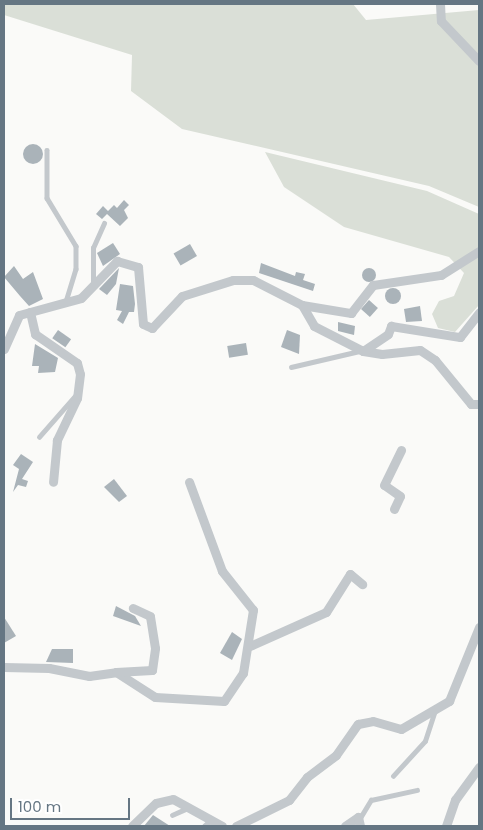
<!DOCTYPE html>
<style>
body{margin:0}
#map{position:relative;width:483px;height:830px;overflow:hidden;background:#fafaf8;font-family:Poppins,sans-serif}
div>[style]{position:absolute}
.green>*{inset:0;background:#dadfd7}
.building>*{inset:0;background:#aab3b9;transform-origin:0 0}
.round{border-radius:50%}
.lane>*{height:4.5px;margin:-2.25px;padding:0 2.25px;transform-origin:2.25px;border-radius:2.25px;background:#c3c8cc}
.street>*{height:9px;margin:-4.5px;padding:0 4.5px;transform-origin:4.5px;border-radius:4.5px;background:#c3c8cc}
span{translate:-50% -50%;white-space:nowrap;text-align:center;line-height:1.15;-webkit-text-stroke:5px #fff;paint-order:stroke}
.frame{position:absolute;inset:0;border:5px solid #657683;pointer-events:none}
.scale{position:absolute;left:10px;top:798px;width:120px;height:22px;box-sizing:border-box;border:2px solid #657683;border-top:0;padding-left:6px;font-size:15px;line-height:18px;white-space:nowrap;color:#657683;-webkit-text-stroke:4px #fff;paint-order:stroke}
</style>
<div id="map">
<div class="green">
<div style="clip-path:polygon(4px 4px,353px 4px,366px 20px,479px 10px,479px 207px,429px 186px,182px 129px,131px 91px,132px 55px,4px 15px)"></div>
<div style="clip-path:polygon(265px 152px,427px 191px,479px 214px,479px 305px,455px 332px,438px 328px,432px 314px,439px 301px,454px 296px,464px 273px,449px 257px,344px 227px,284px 187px)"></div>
</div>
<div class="building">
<div class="round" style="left:23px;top:144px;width:20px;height:20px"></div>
<div style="clip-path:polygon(124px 200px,129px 205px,124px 210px,128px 218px,120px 226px,107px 214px,102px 219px,96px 214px,103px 206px,108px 211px,114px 205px,117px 208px)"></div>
<div style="clip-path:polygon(113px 243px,120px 254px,103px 266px,97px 253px)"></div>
<div style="left:190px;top:244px;width:14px;height:19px;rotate:60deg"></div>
<div style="clip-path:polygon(261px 263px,295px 276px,296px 272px,305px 274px,303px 280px,315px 284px,313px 291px,259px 273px)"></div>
<div style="clip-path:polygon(14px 266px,23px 279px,33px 272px,43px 299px,29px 306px,20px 296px,4px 277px)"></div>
<div style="clip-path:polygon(119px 268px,116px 284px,107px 295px,99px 289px)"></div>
<div class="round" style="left:362px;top:268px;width:14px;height:14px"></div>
<div style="clip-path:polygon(120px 284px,133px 286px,135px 304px,134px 312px,129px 312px,123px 324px,117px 320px,122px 311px,116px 310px)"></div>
<div class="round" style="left:385px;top:288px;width:16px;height:16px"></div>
<div style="left:369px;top:300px;width:12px;height:12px;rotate:42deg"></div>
<div style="clip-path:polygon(420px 306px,422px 321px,406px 322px,404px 309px)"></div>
<div style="clip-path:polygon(338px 322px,355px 326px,354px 335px,338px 331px)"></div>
<div style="left:58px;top:330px;width:16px;height:10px;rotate:35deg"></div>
<div style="clip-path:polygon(287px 330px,300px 335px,299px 354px,281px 347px)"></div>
<div style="left:246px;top:343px;width:12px;height:19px;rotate:81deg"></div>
<div style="clip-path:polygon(35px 344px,58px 358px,55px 372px,38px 373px,39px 366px,32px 366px)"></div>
<div style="clip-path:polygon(21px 454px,33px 462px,22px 479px,28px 481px,26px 487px,18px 485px,13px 492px,19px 469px,13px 465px)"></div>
<div style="clip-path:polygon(114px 479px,127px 496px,119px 502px,104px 487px)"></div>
<div style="clip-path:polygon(116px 606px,135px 616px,141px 626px,113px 616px)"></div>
<div style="clip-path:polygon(4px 617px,16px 636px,4px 643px)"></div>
<div style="clip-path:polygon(232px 632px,242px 639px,232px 660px,220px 653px)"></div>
<div style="clip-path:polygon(52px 649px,73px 649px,73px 663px,46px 662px)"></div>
<div style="clip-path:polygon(153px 815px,170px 826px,144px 826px)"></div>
</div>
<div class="lane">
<div style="left:47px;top:150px;width:48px;rotate:90deg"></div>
<div style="left:47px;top:198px;width:56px;rotate:58.9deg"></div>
<div style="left:76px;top:246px;width:23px;rotate:90deg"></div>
<div style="left:76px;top:269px;width:34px;rotate:107deg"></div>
<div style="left:93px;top:285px;width:37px;rotate:-90deg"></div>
<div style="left:93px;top:248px;width:27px;rotate:-66deg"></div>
<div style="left:291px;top:367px;width:71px;rotate:-13.1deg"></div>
<div style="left:39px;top:437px;width:55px;rotate:-48.7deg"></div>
<div style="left:393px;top:776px;width:47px;rotate:-47.6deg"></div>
<div style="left:425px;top:741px;width:32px;rotate:-72deg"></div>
<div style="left:172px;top:815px;width:17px;rotate:-24deg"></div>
<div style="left:360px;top:818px;width:21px;rotate:-59deg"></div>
<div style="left:371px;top:800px;width:47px;rotate:-12.3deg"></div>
<div style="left:204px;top:826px;width:9px;rotate:-41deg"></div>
</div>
<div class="street">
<div style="left:440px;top:4px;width:17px;rotate:87deg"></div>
<div style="left:441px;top:21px;width:55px;rotate:46.5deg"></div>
<div style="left:302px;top:305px;width:24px;rotate:60deg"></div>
<div style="left:314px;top:326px;width:55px;rotate:27deg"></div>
<div style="left:363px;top:351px;width:19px;rotate:9deg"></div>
<div style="left:382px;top:354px;width:38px;rotate:-6deg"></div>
<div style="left:420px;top:350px;width:18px;rotate:34deg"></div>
<div style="left:435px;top:360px;width:57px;rotate:50.7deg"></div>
<div style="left:471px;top:404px;width:8px"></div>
<div style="left:30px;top:312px;width:23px;rotate:77deg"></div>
<div style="left:35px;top:334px;width:51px;rotate:34.6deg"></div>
<div style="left:77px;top:363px;width:11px;rotate:75deg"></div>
<div style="left:80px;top:374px;width:24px;rotate:97deg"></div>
<div style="left:77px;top:398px;width:47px;rotate:115.5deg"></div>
<div style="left:57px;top:440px;width:42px;rotate:95.4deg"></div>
<div style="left:4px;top:349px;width:37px;rotate:-66deg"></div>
<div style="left:19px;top:315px;width:64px;rotate:-15.3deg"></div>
<div style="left:81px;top:298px;width:52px;rotate:-45.8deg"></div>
<div style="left:117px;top:261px;width:22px;rotate:16deg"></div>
<div style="left:138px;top:267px;width:57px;rotate:85deg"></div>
<div style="left:143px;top:324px;width:10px;rotate:24deg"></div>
<div style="left:152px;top:328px;width:44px;rotate:-46.8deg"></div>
<div style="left:182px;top:296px;width:53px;rotate:-17.4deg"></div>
<div style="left:233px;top:280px;width:20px"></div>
<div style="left:253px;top:280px;width:55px;rotate:27deg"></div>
<div style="left:302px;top:305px;width:50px;rotate:9.3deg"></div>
<div style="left:351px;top:313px;width:36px;rotate:-52deg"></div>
<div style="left:373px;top:285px;width:69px;rotate:-8.4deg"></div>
<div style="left:441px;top:275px;width:45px;rotate:-32.3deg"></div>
<div style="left:363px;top:351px;width:30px;rotate:-34deg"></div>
<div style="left:388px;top:334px;width:9px;rotate:-69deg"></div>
<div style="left:391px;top:326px;width:70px;rotate:9.1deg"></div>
<div style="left:460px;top:337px;width:31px;rotate:-52deg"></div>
<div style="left:394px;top:509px;width:14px;rotate:-65deg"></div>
<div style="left:400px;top:496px;width:19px;rotate:-145deg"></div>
<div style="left:384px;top:485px;width:39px;rotate:-64deg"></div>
<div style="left:250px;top:646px;width:83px;rotate:-24.1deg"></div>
<div style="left:326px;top:612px;width:45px;rotate:-57.7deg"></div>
<div style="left:350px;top:574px;width:16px;rotate:40deg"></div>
<div style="left:4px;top:667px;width:45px;rotate:1.3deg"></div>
<div style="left:49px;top:668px;width:41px;rotate:11.3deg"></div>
<div style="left:89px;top:676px;width:27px;rotate:-8deg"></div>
<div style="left:116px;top:672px;width:46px;rotate:32.7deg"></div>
<div style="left:155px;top:697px;width:69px;rotate:3.3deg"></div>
<div style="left:224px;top:701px;width:34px;rotate:-56deg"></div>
<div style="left:243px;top:673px;width:64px;rotate:-81deg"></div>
<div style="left:253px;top:610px;width:50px;rotate:-128.5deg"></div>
<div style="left:222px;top:571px;width:95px;rotate:-110.3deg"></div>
<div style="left:116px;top:672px;width:36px;rotate:-3deg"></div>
<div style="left:152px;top:670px;width:22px;rotate:-82deg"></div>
<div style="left:155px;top:648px;width:32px;rotate:-99deg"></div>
<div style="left:150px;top:616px;width:19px;rotate:-155deg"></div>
<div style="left:132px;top:826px;width:33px;rotate:-44deg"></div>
<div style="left:156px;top:803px;width:17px;rotate:-13deg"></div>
<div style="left:173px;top:799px;width:56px;rotate:28.9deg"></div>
<div style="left:236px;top:826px;width:59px;rotate:-26.1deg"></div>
<div style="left:289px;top:800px;width:29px;rotate:-52deg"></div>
<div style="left:307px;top:777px;width:36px;rotate:-37deg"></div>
<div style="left:336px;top:755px;width:38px;rotate:-55deg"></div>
<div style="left:358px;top:724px;width:15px;rotate:-11deg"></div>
<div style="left:373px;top:721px;width:29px;rotate:16deg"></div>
<div style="left:401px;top:729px;width:56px;rotate:-30.3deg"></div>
<div style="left:449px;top:701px;width:80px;rotate:-67.9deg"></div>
<div style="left:345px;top:826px;width:16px;rotate:-35deg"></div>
<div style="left:358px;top:817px;width:9px;rotate:77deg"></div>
<div style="left:446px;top:826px;width:28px;rotate:-71deg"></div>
<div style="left:455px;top:800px;width:41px;rotate:-54deg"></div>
</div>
<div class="frame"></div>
<div class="scale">100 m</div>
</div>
